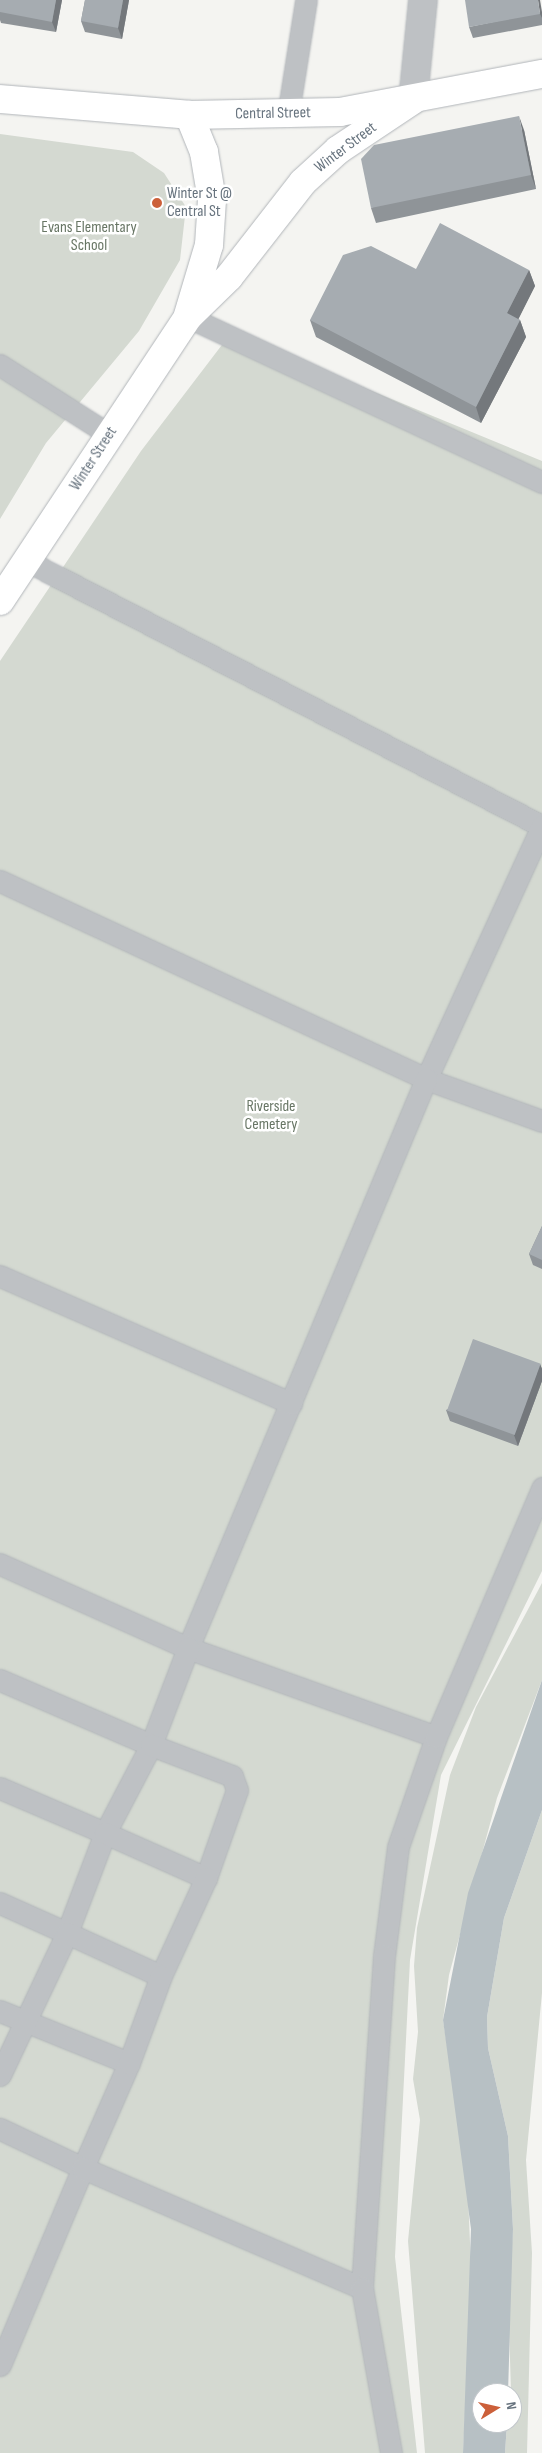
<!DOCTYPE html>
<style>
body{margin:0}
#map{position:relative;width:542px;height:2453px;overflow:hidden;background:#f4f4f1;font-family:"Sofia Sans Condensed",sans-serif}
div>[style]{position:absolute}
.green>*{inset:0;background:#d4d9d1}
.water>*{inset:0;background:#b7c0c4}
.roads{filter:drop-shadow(0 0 1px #b1b5b9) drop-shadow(0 0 1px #b1b5b9)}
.lane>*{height:21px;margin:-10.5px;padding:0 10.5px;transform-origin:10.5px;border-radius:10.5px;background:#bec1c4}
.street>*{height:28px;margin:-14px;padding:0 14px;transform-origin:14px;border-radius:14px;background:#bec1c4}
.secondary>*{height:28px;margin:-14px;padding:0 14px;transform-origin:14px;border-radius:14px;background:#fff}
.primary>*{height:28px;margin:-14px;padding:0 14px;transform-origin:14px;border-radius:14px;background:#fff}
.wall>*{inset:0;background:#8f9498}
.shaded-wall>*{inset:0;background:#74787c}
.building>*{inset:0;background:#a6acb1;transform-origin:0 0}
.dots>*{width:14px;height:14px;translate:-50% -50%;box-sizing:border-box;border:2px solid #fff;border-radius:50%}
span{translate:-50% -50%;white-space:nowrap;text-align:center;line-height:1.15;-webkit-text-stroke:5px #fff;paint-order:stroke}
.street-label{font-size:16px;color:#67737e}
.poi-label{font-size:16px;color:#67737e}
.left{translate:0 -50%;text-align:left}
.park-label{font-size:16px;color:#687665}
.north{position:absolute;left:472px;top:2383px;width:50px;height:50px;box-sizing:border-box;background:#fff;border:1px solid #c2c7cb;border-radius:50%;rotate:81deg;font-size:14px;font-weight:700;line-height:20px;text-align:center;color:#67737e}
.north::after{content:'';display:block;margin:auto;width:18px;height:22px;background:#cc603a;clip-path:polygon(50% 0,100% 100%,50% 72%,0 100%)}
</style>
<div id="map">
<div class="green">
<div style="clip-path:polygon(0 134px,133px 152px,164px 173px,186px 207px,180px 260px,139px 331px,46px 443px,0 519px)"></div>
<div style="clip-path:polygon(231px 333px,542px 461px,542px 1571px,441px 1775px,410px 1960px,395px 2257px,417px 2453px,0 2453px,0 661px,141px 451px)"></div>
<div style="clip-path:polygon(542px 1583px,542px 1680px,497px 1798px,449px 1975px,443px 2020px,467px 2172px,471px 2266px,469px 2335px,463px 2453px,425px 2453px,408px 2241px,420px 2120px,413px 2079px,418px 2032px,414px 1966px,417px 1928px,450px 1775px,476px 1707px)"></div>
<div style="clip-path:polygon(542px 1810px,542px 1993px,526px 2160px,532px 2253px,527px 2453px,505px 2453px,507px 2423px,512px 2423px,508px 2296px,513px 2229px,508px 2136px,488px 2048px,487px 2017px,504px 1918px)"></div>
</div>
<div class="water">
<div style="clip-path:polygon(542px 1680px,542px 1810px,504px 1918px,487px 2017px,488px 2048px,508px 2136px,513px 2229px,508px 2393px,482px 2393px,482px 2423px,507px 2423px,505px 2453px,463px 2453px,471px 2229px,443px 2020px,468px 1893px)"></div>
</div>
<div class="roads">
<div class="lane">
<div style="left:288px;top:114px;width:115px;rotate:-81deg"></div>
<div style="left:188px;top:317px;width:391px;rotate:25deg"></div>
<div style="left:0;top:365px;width:130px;rotate:32.5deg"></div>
<div style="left:27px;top:561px;width:579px;rotate:27.23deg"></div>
<div style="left:542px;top:826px;width:278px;rotate:114.6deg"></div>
<div style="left:426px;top:1079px;width:123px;rotate:19.9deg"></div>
<div style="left:0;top:881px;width:470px;rotate:24.9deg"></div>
<div style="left:426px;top:1079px;width:617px;rotate:112.7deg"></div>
<div style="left:188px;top:1648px;width:263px;rotate:19.7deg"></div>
<div style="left:436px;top:1737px;width:116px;rotate:109.1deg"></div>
<div style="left:398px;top:1847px;width:110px;rotate:97.3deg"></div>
<div style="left:384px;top:1956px;width:333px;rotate:93.8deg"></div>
<div style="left:0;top:1276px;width:318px;rotate:23.6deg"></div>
<div style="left:0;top:1564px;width:206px;rotate:24.1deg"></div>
<div style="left:188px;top:1648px;width:104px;rotate:110.9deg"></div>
<div style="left:151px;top:1745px;width:164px;rotate:-156.7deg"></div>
<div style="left:436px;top:1737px;width:271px;rotate:-66.9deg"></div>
<div style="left:0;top:1788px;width:114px;rotate:23.2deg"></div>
<div style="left:105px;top:1833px;width:99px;rotate:-62.4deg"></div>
<div style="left:151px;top:1745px;width:87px;rotate:20.9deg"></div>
<div style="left:232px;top:1776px;width:15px;rotate:70deg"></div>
<div style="left:237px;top:1790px;width:93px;rotate:109.4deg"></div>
<div style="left:0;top:1903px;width:73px;rotate:24.1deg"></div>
<div style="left:67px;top:1933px;width:107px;rotate:-69.2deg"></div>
<div style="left:105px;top:1833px;width:111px;rotate:24deg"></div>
<div style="left:206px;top:1878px;width:108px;rotate:114.7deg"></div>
<div style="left:0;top:2011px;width:139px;rotate:22deg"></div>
<div style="left:129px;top:2063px;width:115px;rotate:113.7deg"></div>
<div style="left:83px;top:2168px;width:92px;rotate:-154.8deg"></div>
<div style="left:0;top:2075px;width:157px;rotate:-64.7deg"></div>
<div style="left:67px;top:1933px;width:103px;rotate:24.6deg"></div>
<div style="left:161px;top:1976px;width:93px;rotate:110.2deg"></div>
<div style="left:0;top:2365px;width:214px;rotate:-67.2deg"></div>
<div style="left:83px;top:2168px;width:304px;rotate:23.3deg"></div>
<div style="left:362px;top:2288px;width:168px;rotate:80deg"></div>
</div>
<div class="street">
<div style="left:413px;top:100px;width:100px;rotate:-84.3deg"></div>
</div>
<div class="secondary">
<div style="left:0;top:99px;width:190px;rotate:4.8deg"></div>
</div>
<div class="primary">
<div style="left:188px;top:315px;width:73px;rotate:-73.3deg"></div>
<div style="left:209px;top:245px;width:45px;rotate:-86.2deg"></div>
<div style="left:212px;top:200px;width:49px;rotate:-99.5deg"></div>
<div style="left:204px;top:152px;width:40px;rotate:-112deg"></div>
<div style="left:189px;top:115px;width:151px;rotate:-1.1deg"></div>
<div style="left:340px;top:112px;width:206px;rotate:-10.7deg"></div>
<div style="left:0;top:601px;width:341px;rotate:-56.5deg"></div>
<div style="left:188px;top:317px;width:57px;rotate:-44.3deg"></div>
<div style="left:229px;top:277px;width:120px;rotate:-52.1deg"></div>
<div style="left:303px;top:182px;width:47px;rotate:-42.4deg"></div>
<div style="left:338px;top:150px;width:90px;rotate:-33.7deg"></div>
</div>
</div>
<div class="wall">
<div style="clip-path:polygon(0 0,62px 0,56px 32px,1px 23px,0 20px)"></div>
<div style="clip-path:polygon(85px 0,129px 0,122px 39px,85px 32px,81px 21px)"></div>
<div style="clip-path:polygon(542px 12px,542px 25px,473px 38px,469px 27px)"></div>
<div style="clip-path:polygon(524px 130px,536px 189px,376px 223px,371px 208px)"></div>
<div style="clip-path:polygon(529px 270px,535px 286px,518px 319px,520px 320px,526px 337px,481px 423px,316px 337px,310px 320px)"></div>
<div style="clip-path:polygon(542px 1226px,542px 1269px,533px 1265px,529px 1254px)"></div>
<div style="clip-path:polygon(540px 1364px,542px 1369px,542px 1381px,518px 1446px,450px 1421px,446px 1410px)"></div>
</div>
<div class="shaded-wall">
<div style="clip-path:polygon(56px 0,62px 0,56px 32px,52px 22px)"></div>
<div style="clip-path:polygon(123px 0,129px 0,122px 39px,118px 28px)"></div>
<div style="clip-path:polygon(538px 0,540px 0,542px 12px,542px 18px,540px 14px)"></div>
<div style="clip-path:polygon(519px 116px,524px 130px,536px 189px,531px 175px)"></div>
<div style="clip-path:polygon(529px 270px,535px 286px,513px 330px,507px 313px)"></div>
<div style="clip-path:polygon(520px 320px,526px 337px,481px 423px,476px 407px)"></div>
<div style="clip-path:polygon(540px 1364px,542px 1369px,542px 1381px,518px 1446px,514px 1435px)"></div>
</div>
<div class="building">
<div style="clip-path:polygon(0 0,56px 0,52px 22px,0 12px)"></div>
<div style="clip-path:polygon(85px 0,123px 0,118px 28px,81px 21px)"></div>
<div style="clip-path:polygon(465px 0,538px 0,540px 14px,469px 27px)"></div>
<div style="clip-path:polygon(519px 116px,531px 175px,371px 208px,361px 159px,374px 145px)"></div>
<div style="clip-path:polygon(440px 223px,529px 270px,507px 313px,520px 320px,476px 407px,310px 320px,343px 255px,371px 246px,416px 269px)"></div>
<div style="clip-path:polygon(542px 1226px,542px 1260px,529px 1254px)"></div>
<div style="left:473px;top:1339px;width:72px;height:76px;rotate:20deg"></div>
</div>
<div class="dots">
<div style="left:157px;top:203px;background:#cc603a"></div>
</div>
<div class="street-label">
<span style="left:273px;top:114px;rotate:-1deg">Central Street</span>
<span style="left:346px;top:148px;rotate:-37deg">Winter Street</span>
<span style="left:94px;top:459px;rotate:-57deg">Winter Street</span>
</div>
<div class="poi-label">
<span class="left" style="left:167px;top:203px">Winter St @<br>Central St</span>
</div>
<div class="park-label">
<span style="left:89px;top:237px">Evans Elementary<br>School</span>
<span style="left:271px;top:1116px">Riverside<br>Cemetery</span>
</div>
<div class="north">N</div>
</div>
